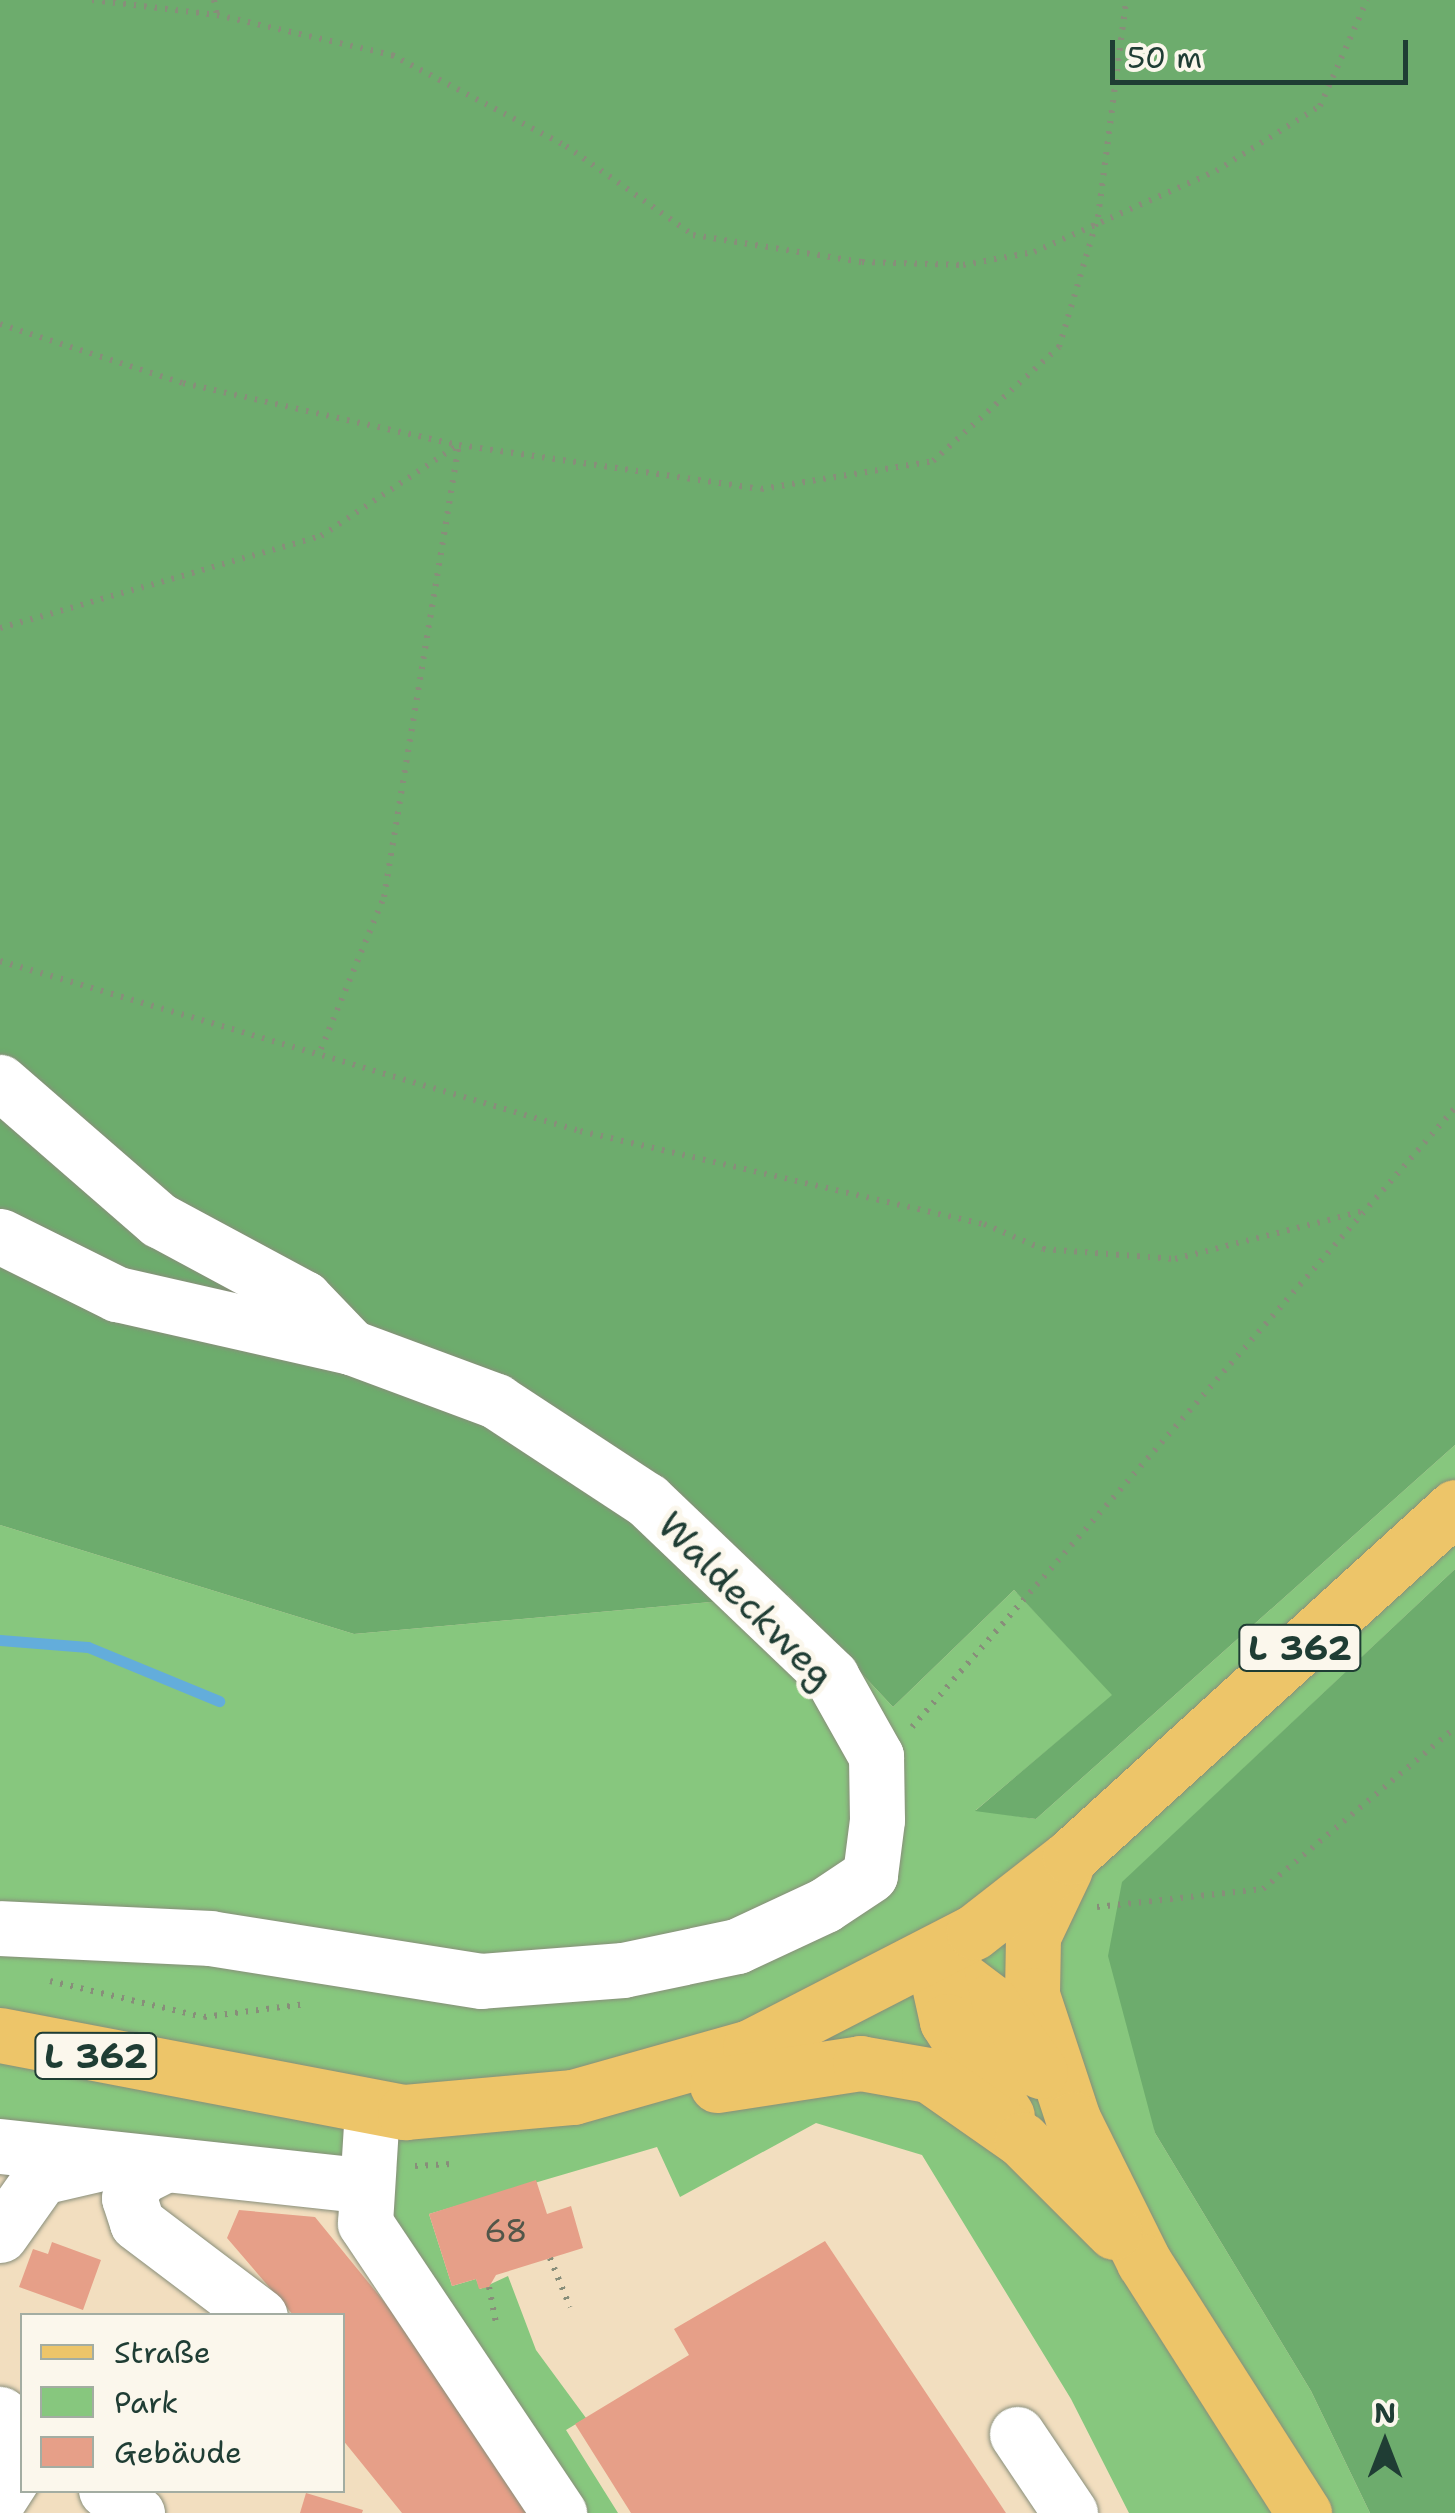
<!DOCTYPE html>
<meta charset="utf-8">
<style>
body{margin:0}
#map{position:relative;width:1455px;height:2513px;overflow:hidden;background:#f2debf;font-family:"Shantell Sans",sans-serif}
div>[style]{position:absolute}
.green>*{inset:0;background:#87c77e}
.forest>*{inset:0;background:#6dac6d}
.stream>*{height:11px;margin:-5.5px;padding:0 5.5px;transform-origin:5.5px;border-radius:5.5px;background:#63addb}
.building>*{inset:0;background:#e69f88}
.path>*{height:6px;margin-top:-3px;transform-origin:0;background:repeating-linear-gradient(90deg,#888e7a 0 2.5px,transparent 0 10.5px)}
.roads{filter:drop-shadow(0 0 2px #888e7a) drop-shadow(0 0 2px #888e7a)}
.minor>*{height:55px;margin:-27.5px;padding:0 27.5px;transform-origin:27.5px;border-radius:27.5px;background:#fff}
.major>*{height:55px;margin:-27.5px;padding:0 27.5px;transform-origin:27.5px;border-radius:27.5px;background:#edc569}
span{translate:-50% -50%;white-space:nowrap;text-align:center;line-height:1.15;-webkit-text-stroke:10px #fbf7ec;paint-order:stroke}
.number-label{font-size:32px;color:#515649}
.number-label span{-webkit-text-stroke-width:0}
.shield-label span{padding:2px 8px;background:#fbf7ec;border:2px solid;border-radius:8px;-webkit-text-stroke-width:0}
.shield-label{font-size:35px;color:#1f3d34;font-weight:700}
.street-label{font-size:38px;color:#1f3d34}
.legend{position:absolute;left:20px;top:2313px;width:325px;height:180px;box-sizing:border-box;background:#fbf7ec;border:2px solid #a3ada2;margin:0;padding:12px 18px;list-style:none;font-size:30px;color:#1f3d34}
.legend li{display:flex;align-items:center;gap:20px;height:50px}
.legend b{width:50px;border:2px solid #a3ada2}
.north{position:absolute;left:1335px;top:2393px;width:100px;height:100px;-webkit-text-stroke:8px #fbf7ec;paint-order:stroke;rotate:0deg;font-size:28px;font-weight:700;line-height:40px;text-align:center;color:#1f3d34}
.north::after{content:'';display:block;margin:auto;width:35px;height:45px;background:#1f3d34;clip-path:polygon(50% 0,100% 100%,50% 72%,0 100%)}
.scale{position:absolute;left:1110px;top:40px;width:298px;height:45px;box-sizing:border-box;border:5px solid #1f3d34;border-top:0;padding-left:12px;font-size:30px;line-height:35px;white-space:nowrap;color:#1f3d34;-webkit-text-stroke:8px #fbf7ec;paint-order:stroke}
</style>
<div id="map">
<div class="green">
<div style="clip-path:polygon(1455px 1445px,1455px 1569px,1123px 1882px,1155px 2133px,1311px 2391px,1370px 2513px,1129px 2513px,1071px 2399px,922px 2155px,816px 2123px,680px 2197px,657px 2147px,429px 2214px,452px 2286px,476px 2279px,480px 2289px,508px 2276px,536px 2350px,586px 2418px,566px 2430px,618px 2513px,577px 2513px,380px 2204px,0 2159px,0 1525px,354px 1634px,788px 1595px,893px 1707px,1014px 1590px,1113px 1695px,976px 1810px,1036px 1819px)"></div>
</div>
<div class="forest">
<div style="clip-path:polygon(0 0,1455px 0,1455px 1445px,1036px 1819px,975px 1811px,1112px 1695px,1014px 1590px,893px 1707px,788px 1595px,354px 1634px,0 1525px)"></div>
<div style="clip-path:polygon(1455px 1569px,1455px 2513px,1370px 2513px,1311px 2391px,1155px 2133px,1108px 1956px,1122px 1882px)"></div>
</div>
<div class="stream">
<div style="left:0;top:1640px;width:88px;rotate:4.5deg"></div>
<div style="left:88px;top:1647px;width:142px;rotate:22.4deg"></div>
</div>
<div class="building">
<div style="clip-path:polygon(536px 2180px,547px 2214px,571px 2206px,583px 2248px,496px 2275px,489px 2287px,479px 2289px,476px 2279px,452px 2286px,429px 2214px)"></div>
<div style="clip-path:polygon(239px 2210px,315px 2217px,474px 2412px,532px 2513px,402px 2513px,342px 2439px,342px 2316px,294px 2316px,227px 2238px)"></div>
<div style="clip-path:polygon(825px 2241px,1006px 2513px,631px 2513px,575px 2424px,689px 2355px,674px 2329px)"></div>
<div style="clip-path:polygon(52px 2242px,101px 2260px,83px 2310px,19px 2287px,33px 2249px,48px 2254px)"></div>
<div style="clip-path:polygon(306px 2493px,363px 2510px,362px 2513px,300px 2513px)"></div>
</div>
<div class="path">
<div style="left:92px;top:0;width:126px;rotate:6.8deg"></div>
<div style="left:217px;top:15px;width:180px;rotate:12.9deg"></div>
<div style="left:392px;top:55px;width:196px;rotate:27.6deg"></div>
<div style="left:566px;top:146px;width:155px;rotate:35deg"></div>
<div style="left:693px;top:235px;width:171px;rotate:9.1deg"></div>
<div style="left:862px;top:262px;width:101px;rotate:1.7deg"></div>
<div style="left:963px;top:265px;width:72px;rotate:-10.4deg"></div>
<div style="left:1034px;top:252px;width:199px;rotate:-24deg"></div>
<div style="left:1216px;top:171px;width:123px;rotate:-32deg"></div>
<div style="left:1320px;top:106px;width:116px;rotate:-66.1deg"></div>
<div style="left:214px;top:0;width:15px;rotate:79deg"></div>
<div style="left:0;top:324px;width:192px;rotate:17.9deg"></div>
<div style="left:183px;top:383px;width:283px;rotate:12.7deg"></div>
<div style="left:459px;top:445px;width:305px;rotate:8.3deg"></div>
<div style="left:761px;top:489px;width:174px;rotate:-9.2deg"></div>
<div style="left:933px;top:461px;width:170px;rotate:-42.1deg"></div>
<div style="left:1059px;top:347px;width:136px;rotate:-73.3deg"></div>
<div style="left:1098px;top:217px;width:219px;rotate:-82.6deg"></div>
<div style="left:0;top:628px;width:334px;rotate:-16deg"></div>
<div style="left:321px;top:536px;width:164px;rotate:-33.6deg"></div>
<div style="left:0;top:961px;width:604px;rotate:16.34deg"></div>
<div style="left:580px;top:1131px;width:415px;rotate:13deg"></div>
<div style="left:984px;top:1224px;width:64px;rotate:23deg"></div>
<div style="left:1043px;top:1249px;width:132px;rotate:4.3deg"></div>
<div style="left:1175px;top:1259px;width:198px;rotate:-14.3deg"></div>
<div style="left:321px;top:1049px;width:165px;rotate:-67.5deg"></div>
<div style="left:384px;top:897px;width:458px;rotate:-80.6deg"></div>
<div style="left:912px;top:1727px;width:823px;rotate:-48.74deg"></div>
<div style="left:1097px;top:1907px;width:167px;rotate:-6.2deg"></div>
<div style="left:1263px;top:1889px;width:251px;rotate:-40deg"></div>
<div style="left:50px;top:1981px;width:158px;rotate:13.2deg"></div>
<div style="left:204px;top:2017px;width:103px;rotate:-7.3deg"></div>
<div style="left:415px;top:2166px;width:36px;rotate:-3deg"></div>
<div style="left:550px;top:2258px;width:53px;rotate:67.8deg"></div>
<div style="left:489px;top:2287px;width:38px;rotate:79deg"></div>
</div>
<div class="roads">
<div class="minor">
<div style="left:0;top:1082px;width:211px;rotate:41deg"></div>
<div style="left:159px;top:1220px;width:165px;rotate:28.3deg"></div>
<div style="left:304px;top:1298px;width:68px;rotate:46.2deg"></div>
<div style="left:351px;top:1347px;width:155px;rotate:20.4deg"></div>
<div style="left:496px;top:1401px;width:181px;rotate:33.3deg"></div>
<div style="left:647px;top:1500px;width:255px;rotate:43.7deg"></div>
<div style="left:831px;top:1676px;width:92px;rotate:60.6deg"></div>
<div style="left:876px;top:1756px;width:64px;rotate:89.1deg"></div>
<div style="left:877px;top:1820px;width:55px;rotate:97.3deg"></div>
<div style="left:870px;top:1875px;width:54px;rotate:146.3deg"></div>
<div style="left:825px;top:1905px;width:97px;rotate:155deg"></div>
<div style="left:737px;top:1946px;width:116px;rotate:168.1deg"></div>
<div style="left:623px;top:1970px;width:142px;rotate:175.6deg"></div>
<div style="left:481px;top:1981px;width:274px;rotate:-171deg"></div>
<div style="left:210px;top:1938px;width:210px;rotate:-177.3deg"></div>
<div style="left:0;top:1236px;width:131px;rotate:26.4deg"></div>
<div style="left:117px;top:1294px;width:240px;rotate:12.8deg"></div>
<div style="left:372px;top:2109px;width:114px;rotate:93.5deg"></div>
<div style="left:365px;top:2223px;width:349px;rotate:56.2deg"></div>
<div style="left:0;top:2146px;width:363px;rotate:6.2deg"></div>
<div style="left:160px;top:2167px;width:25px;rotate:153deg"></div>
<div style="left:138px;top:2178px;width:22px;rotate:114deg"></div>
<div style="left:129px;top:2198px;width:26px;rotate:72deg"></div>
<div style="left:137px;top:2223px;width:154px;rotate:37.1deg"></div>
<div style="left:0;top:2235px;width:71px;rotate:-54.7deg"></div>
<div style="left:41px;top:2177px;width:62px;rotate:-13.1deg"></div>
<div style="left:0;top:2414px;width:27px;rotate:36deg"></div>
<div style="left:1017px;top:2434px;width:95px;rotate:56.1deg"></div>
<div style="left:106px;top:2490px;width:39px;rotate:37deg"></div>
<div style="left:0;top:2497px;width:40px;rotate:-57.1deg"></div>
</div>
<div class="major">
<div style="left:1065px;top:1869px;width:74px;rotate:115.5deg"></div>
<div style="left:1033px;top:1936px;width:59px;rotate:91deg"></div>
<div style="left:1032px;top:1995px;width:131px;rotate:71.7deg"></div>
<div style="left:1073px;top:2119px;width:160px;rotate:63.6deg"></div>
<div style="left:1144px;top:2262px;width:298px;rotate:57.5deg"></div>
<div style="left:933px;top:1958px;width:71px;rotate:37deg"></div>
<div style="left:990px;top:2001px;width:86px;rotate:54.5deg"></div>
<div style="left:933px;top:1958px;width:65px;rotate:77.5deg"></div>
<div style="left:947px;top:2021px;width:112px;rotate:57.7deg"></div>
<div style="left:0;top:2035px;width:412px;rotate:10.8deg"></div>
<div style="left:405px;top:2112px;width:169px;rotate:-5.1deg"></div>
<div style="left:573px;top:2097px;width:184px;rotate:-15.8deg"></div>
<div style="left:750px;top:2047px;width:252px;rotate:-27.2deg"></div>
<div style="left:974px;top:1932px;width:122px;rotate:-38deg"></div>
<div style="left:1070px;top:1857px;width:520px;rotate:-42.27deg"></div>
<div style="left:717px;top:2085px;width:145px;rotate:-8.7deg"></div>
<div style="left:860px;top:2063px;width:70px;rotate:9.9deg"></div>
<div style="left:929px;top:2075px;width:113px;rotate:35deg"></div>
<div style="left:1022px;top:2140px;width:130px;rotate:45deg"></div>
</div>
</div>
<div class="number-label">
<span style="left:506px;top:2231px">68</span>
</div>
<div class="shield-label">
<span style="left:1300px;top:1648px">L 362</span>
<span style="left:96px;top:2056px">L 362</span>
</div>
<div class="street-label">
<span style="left:746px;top:1600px;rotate:45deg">Waldeckweg</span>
</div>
<ul class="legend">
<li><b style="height:12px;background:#edc569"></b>Straße</li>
<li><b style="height:28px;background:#87c77e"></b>Park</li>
<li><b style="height:28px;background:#e69f88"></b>Gebäude</li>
</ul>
<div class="north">N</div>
<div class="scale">50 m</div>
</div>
